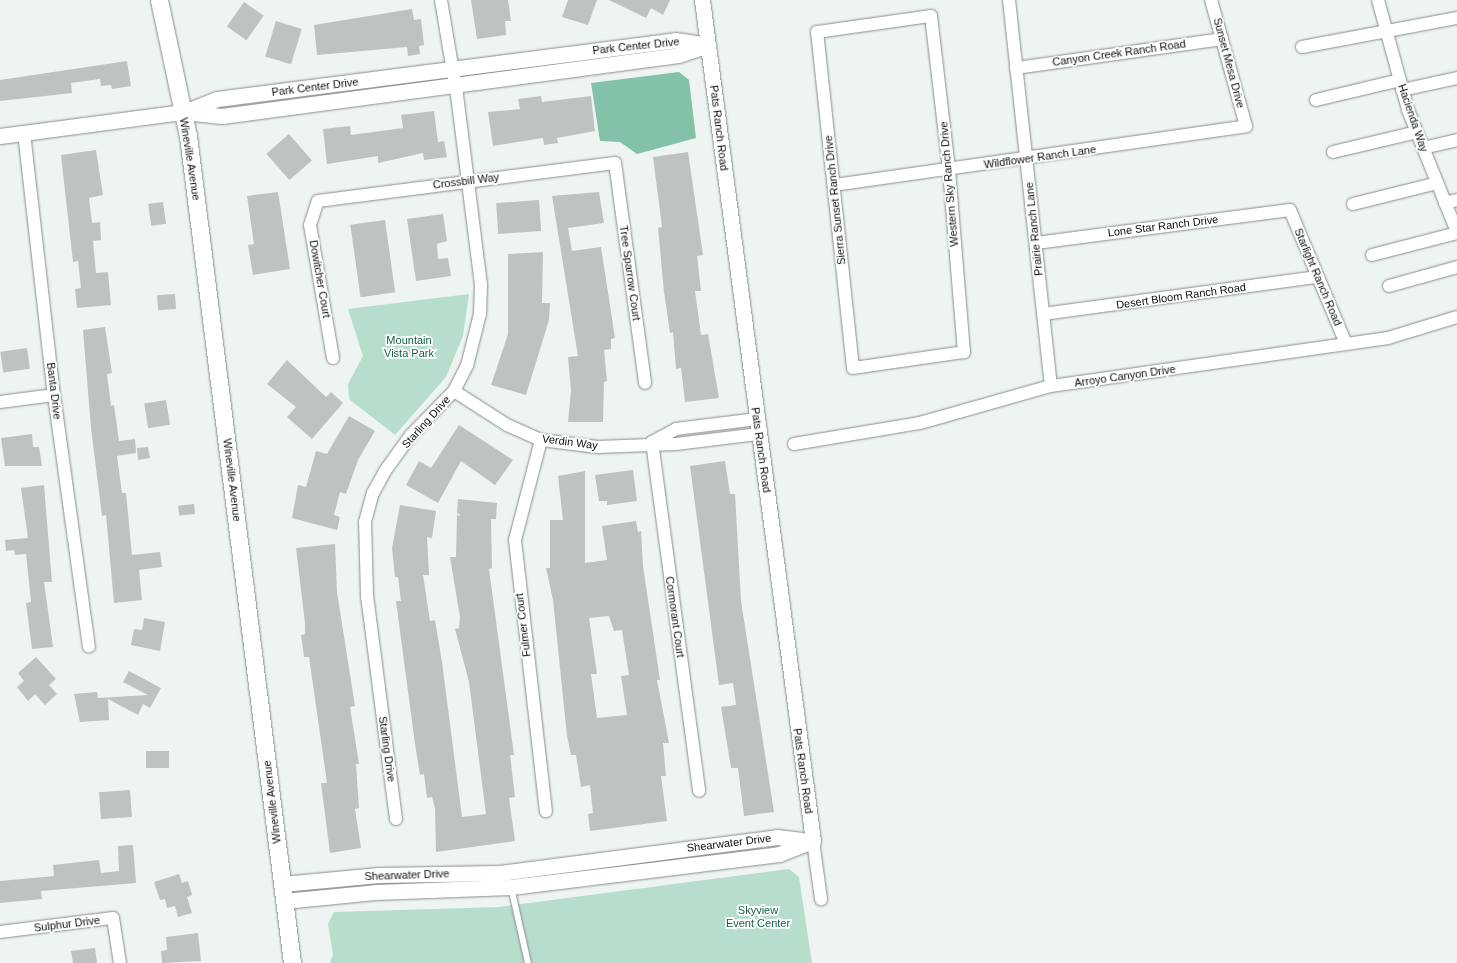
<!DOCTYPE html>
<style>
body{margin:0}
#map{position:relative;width:1457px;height:963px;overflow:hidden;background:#eef4f2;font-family:Arial,sans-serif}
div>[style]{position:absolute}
.green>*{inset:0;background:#b7ddcd}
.water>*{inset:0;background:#84c1a9}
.building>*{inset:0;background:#bec3c1;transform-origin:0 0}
.roads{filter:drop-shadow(0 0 1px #888d8b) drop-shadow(0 0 1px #888d8b)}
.service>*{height:6px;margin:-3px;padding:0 3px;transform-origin:3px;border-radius:3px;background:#fff}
.minor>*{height:12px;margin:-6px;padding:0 6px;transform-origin:6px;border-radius:6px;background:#fff}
.tertiary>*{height:15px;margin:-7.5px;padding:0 7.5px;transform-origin:7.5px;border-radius:7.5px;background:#fff}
.secondary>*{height:17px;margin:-8.5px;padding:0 8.5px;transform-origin:8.5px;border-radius:8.5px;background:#fff}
span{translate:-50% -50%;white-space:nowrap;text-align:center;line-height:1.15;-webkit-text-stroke:3.5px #fff;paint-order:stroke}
.street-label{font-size:11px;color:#0b0d0c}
.park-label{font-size:11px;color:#13614a}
</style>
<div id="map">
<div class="green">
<div style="clip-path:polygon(469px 294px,463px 336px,446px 377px,395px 435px,349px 399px,348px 384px,363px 356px,348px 309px)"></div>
<div style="clip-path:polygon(789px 869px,799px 877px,812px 963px,330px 963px,333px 954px,328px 924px,334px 912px,499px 907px)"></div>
</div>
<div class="water">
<div style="clip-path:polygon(679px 72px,689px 80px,696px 138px,637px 154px,620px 142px,600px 141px,591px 83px)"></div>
</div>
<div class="building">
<div style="clip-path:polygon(471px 0,508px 0,511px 21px,505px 21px,506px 35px,477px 39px)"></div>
<div style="clip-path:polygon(568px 0,597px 0,588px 25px,562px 17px)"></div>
<div style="clip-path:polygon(609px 0,670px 0,663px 15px,651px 8px,646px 18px)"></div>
<div style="left:244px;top:2px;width:24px;height:30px;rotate:35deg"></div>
<div style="clip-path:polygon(412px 9px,414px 20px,421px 19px,424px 45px,419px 46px,420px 54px,408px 56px,407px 47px,317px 55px,314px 25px)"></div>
<div style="left:276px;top:21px;width:27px;height:37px;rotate:17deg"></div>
<div style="clip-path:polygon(127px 61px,131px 86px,112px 89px,111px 85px,101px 86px,100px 79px,71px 83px,72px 93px,0 101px,0 80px)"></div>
<div style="clip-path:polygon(541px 96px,542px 102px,591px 96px,595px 131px,557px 138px,558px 143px,544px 145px,543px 138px,493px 146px,488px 112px,520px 109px,518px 99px)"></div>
<div style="clip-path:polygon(434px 111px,438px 142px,444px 141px,447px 157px,424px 160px,423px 153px,378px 163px,378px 156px,327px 164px,323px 129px,350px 126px,351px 135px,403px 128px,401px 115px)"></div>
<div style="left:289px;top:134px;width:35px;height:30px;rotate:49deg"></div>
<div style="clip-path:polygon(96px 150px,103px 195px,89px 198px,92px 223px,100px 222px,101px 240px,93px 241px,96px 273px,108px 272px,111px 305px,77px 308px,75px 289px,81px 288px,78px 261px,73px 262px,61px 155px)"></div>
<div style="clip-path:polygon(688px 152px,703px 255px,697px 256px,701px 291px,695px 291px,701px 335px,708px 334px,719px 398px,685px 402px,681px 368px,676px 369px,673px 332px,670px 333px,664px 292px,658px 228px,662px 227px,653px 157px)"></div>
<div style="clip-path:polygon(278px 192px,290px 269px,253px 275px,248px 245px,254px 244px,247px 196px)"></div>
<div style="clip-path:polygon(599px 192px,604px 223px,568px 228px,572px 251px,601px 247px,615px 338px,611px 339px,611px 349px,604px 350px,607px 381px,604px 382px,603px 422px,568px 422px,571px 391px,568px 357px,578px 356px,552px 196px)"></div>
<div style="left:539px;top:200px;width:31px;height:43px;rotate:86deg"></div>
<div style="left:163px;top:202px;width:22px;height:15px;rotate:82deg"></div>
<div style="clip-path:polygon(443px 214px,447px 241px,437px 244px,438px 259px,448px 258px,451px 276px,416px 281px,407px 219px)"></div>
<div style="left:385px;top:220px;width:73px;height:35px;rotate:82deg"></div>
<div style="clip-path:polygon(543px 252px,542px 303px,550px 303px,549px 320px,526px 395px,491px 385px,508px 334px,508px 254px)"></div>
<div style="left:175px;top:294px;width:15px;height:18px;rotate:86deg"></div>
<div style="clip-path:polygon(105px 327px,112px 373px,107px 374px,111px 406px,114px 405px,119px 441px,135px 439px,136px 453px,117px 456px,122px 493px,126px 493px,132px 555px,160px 552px,162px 567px,139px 570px,142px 600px,114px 603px,106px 515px,102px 516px,91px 428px,83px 330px)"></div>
<div style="left:27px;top:348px;width:21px;height:27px;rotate:82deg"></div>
<div style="clip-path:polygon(287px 360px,326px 397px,331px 392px,343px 403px,312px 439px,287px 417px,296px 407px,267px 384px)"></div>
<div style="left:166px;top:400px;width:25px;height:22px;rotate:81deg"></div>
<div style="clip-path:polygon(349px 416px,375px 431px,358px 460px,346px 494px,340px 492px,334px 515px,340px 517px,337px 530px,292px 518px,298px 485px,306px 487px,316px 451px,327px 454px)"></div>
<div style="clip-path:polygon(459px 425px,513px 460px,495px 485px,461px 461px,438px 503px,406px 485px,419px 461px,431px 468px)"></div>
<div style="clip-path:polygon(32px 434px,33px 447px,39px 447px,42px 466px,5px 466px,1px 438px)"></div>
<div style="clip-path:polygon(148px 447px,150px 458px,138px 460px,137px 448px)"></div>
<div style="clip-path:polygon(725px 461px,730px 494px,735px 494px,741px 601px,774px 812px,744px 816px,738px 768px,731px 768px,721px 707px,736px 705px,733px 683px,719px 685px,690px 466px)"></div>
<div style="clip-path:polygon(633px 470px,637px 501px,607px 505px,607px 501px,599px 501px,595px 475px)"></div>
<div style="clip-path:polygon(evenodd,585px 471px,585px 563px,607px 560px,602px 526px,636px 521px,638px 532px,641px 531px,643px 566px,660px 680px,657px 680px,669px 743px,663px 743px,666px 776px,661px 776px,667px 821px,590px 831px,588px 814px,593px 813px,590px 785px,581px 787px,576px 755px,571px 755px,567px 736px,553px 600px,546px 568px,550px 568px,550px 520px,563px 520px,558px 476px,585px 471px,609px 616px,614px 631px,622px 630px,629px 675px,621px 676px,627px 715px,597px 718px,591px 674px,597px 674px,589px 618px,609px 616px)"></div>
<div style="clip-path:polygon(44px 485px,52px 582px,44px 582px,53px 647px,32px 649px,26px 603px,31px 602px,26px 554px,15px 555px,14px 550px,6px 551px,5px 540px,28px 538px,21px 488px)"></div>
<div style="clip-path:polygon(458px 499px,497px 503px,496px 519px,491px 519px,492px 568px,489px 569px,514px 755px,510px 755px,515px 797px,509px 798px,515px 841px,436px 852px,435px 808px,432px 797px,427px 798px,424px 774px,420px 775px,415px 744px,396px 601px,401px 601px,398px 577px,395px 577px,392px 548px,400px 505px,436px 511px,432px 538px,427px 537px,429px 575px,423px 575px,430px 621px,435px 620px,442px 662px,462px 817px,486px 814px,469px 682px,455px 629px,459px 628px,460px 617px,450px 557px,456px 557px,457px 515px,461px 516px,457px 513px)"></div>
<div style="left:194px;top:504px;width:10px;height:16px;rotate:84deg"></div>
<div style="clip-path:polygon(335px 544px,337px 592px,355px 706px,350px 707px,359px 764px,356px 764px,359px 808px,355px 809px,361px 848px,330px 853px,321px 783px,327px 783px,309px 657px,304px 657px,301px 635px,305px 634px,305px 623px,296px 548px)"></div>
<div style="clip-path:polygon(144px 618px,165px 622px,160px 651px,131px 645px,134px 629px,142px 630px)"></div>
<div style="clip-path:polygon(36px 657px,56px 679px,49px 685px,57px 694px,45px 705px,35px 694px,28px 701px,17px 687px,24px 681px,18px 673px)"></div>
<div style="clip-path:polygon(129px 671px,161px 688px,150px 708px,143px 704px,138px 715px,108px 699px,109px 720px,80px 722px,74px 694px,97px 692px,98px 698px,148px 695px,123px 682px)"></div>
<div style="left:169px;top:751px;width:17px;height:23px;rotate:90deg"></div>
<div style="left:130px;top:790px;width:27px;height:31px;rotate:86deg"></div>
<div style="clip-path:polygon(133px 845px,136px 883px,41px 891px,42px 899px,0 903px,0 881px,54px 876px,53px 865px,99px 860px,101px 873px,119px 871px,118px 846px)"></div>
<div style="clip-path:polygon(179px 874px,182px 883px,188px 881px,192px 895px,187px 897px,192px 913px,178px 917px,175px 906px,167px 908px,165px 899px,160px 900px,154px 882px)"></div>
<div style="clip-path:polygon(198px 933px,201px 961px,162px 963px,161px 951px,167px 950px,166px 937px)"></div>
<div style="clip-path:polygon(95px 948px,97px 963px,73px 963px,71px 951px)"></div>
</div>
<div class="roads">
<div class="service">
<div style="left:511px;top:887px;width:78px;rotate:77.4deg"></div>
</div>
<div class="minor">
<div style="left:1009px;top:0;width:388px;rotate:83.8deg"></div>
<div style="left:1378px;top:0;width:114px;rotate:74.7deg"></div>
<div style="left:1408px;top:110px;width:131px;rotate:68.1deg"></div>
<div style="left:931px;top:16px;width:155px;rotate:83.3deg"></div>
<div style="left:949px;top:170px;width:183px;rotate:85.3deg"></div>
<div style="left:964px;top:352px;width:112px;rotate:171.8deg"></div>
<div style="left:853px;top:368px;width:338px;rotate:-96.1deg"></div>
<div style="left:817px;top:32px;width:115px;rotate:-8deg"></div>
<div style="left:1302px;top:47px;width:158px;rotate:-10.6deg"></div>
<div style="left:1016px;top:68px;width:208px;rotate:-8deg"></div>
<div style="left:1402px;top:90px;width:56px;rotate:-12.3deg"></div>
<div style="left:1316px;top:100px;width:86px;rotate:-13.4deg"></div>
<div style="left:24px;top:133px;width:264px;rotate:83.5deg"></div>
<div style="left:54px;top:395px;width:254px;rotate:82.1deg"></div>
<div style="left:1423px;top:148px;width:35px;rotate:-13deg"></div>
<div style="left:1333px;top:152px;width:86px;rotate:-13.4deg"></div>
<div style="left:834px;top:185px;width:416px;rotate:-8.1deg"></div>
<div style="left:1246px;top:126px;width:131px;rotate:-105.5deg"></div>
<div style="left:1445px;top:203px;width:12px;rotate:-14deg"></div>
<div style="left:1353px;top:204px;width:87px;rotate:-14deg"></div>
<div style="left:1036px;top:243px;width:256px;rotate:-7.4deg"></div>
<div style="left:1290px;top:210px;width:145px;rotate:67.3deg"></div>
<div style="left:1372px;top:255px;width:88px;rotate:-14.5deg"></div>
<div style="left:1389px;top:286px;width:71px;rotate:-15.6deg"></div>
<div style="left:1043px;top:314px;width:277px;rotate:-7.7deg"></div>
<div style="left:333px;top:358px;width:135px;rotate:-99.8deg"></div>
<div style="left:310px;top:225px;width:25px;rotate:-72deg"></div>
<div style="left:318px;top:201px;width:299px;rotate:-7.3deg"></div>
<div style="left:615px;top:163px;width:222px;rotate:82.2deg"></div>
<div style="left:454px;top:391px;width:63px;rotate:32.7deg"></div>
<div style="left:507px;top:425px;width:37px;rotate:24deg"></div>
<div style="left:541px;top:440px;width:57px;rotate:7deg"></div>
<div style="left:598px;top:447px;width:78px;rotate:-2.2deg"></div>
<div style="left:676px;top:444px;width:84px;rotate:-6.9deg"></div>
<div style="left:0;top:402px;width:54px;rotate:-7.4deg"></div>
<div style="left:541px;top:440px;width:103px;rotate:104.6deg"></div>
<div style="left:515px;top:540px;width:273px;rotate:83.5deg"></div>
<div style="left:652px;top:442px;width:352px;rotate:82.3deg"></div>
<div style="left:652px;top:442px;width:27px;rotate:-28deg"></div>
<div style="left:676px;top:429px;width:82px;rotate:-7deg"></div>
<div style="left:794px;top:444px;width:128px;rotate:-9.5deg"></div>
<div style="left:920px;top:423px;width:136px;rotate:-15.8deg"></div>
<div style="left:1051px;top:386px;width:340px;rotate:-8.1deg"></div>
<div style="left:1388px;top:338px;width:72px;rotate:-16.9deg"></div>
<div style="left:396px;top:819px;width:225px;rotate:-97.4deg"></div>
<div style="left:367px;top:596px;width:74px;rotate:-91.5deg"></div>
<div style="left:365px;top:522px;width:30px;rotate:-75deg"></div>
<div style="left:373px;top:493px;width:25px;rotate:-61deg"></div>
<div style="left:385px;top:471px;width:44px;rotate:-54.2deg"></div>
<div style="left:411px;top:435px;width:62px;rotate:-45.7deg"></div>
<div style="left:454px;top:391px;width:28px;rotate:-63deg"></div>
<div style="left:467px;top:366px;width:54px;rotate:-76deg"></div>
<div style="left:480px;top:314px;width:29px;rotate:-88deg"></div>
<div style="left:481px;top:285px;width:192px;rotate:-97.2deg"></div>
<div style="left:457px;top:95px;width:96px;rotate:-99.6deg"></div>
<div style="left:813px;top:841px;width:59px;rotate:82.1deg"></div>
<div style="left:0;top:932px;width:114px;rotate:-7.1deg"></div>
<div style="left:113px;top:918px;width:46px;rotate:81.2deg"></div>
</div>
<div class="tertiary">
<div style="left:702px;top:0;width:848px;rotate:82.48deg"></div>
<div style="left:187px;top:111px;width:32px;rotate:-22deg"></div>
<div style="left:217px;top:99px;width:462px;rotate:-7.3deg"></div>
<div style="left:675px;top:40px;width:30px;rotate:8deg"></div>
<div style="left:0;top:136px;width:185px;rotate:-7.5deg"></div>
<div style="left:183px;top:112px;width:39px;rotate:6deg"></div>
<div style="left:222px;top:116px;width:460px;rotate:-7.6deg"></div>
<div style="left:678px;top:55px;width:32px;rotate:-18deg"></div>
<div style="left:282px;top:884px;width:97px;rotate:-5.3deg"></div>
<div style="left:379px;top:875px;width:121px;rotate:-0.9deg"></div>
<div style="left:500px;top:873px;width:279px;rotate:-7.4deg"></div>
<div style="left:777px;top:837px;width:33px;rotate:7deg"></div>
<div style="left:284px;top:901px;width:91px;rotate:-5.6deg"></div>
<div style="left:375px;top:892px;width:136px;rotate:-2.1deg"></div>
<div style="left:511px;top:887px;width:270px;rotate:-7deg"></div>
<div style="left:779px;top:854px;width:36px;rotate:-21deg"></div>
</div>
<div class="secondary">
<div style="left:159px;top:0;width:139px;rotate:78deg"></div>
<div style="left:188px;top:136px;width:834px;rotate:82.83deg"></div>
</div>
</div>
<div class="street-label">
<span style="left:636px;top:46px;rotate:-6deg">Park Center Drive</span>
<span style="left:1119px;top:53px;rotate:-8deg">Canyon Creek Ranch Road</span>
<span style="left:1229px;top:63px;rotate:75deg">Sunset Mesa Drive</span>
<span style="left:315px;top:87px;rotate:-7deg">Park Center Drive</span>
<span style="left:1413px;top:118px;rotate:71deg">Hacienda Way</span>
<span style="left:719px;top:128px;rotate:83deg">Pats Ranch Road</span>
<span style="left:1040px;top:157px;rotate:-8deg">Wildflower Ranch Lane</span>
<span style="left:190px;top:159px;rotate:81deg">Wineville Avenue</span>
<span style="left:466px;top:181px;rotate:-7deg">Crossbill Way</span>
<span style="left:949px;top:184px;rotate:-95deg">Western Sky Ranch Drive</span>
<span style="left:835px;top:200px;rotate:-96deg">Sierra Sunset Ranch Drive</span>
<span style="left:1163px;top:226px;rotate:-7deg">Lone Star Ranch Drive</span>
<span style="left:1034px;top:229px;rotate:-96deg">Prairie Ranch Lane</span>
<span style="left:630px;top:273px;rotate:82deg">Tree Sparrow Court</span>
<span style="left:1318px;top:277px;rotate:67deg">Starlight Ranch Road</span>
<span style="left:320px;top:279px;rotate:80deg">Dowitcher Court</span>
<span style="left:1181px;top:296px;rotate:-8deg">Desert Bloom Ranch Road</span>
<span style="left:1125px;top:376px;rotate:-8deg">Arroyo Canyon Drive</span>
<span style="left:54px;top:391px;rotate:83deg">Banta Drive</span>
<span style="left:426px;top:422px;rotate:-48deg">Starling Drive</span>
<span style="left:570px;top:442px;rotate:7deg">Verdin Way</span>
<span style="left:761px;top:450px;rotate:82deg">Pats Ranch Road</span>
<span style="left:232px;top:480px;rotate:83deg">Wineville Avenue</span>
<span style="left:675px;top:617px;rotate:82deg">Cormorant Court</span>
<span style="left:523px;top:625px;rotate:-97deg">Fulmer Court</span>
<span style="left:387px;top:749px;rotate:82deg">Starling Drive</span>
<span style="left:803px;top:771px;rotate:82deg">Pats Ranch Road</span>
<span style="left:272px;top:802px;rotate:-97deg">Wineville Avenue</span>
<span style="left:729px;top:843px;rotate:-7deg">Shearwater Drive</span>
<span style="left:407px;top:875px;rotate:-2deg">Shearwater Drive</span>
<span style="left:67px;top:924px;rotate:-7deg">Sulphur Drive</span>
</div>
<div class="park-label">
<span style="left:409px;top:347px">Mountain<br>Vista Park</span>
<span style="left:758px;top:917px">Skyview<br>Event Center</span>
</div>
</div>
